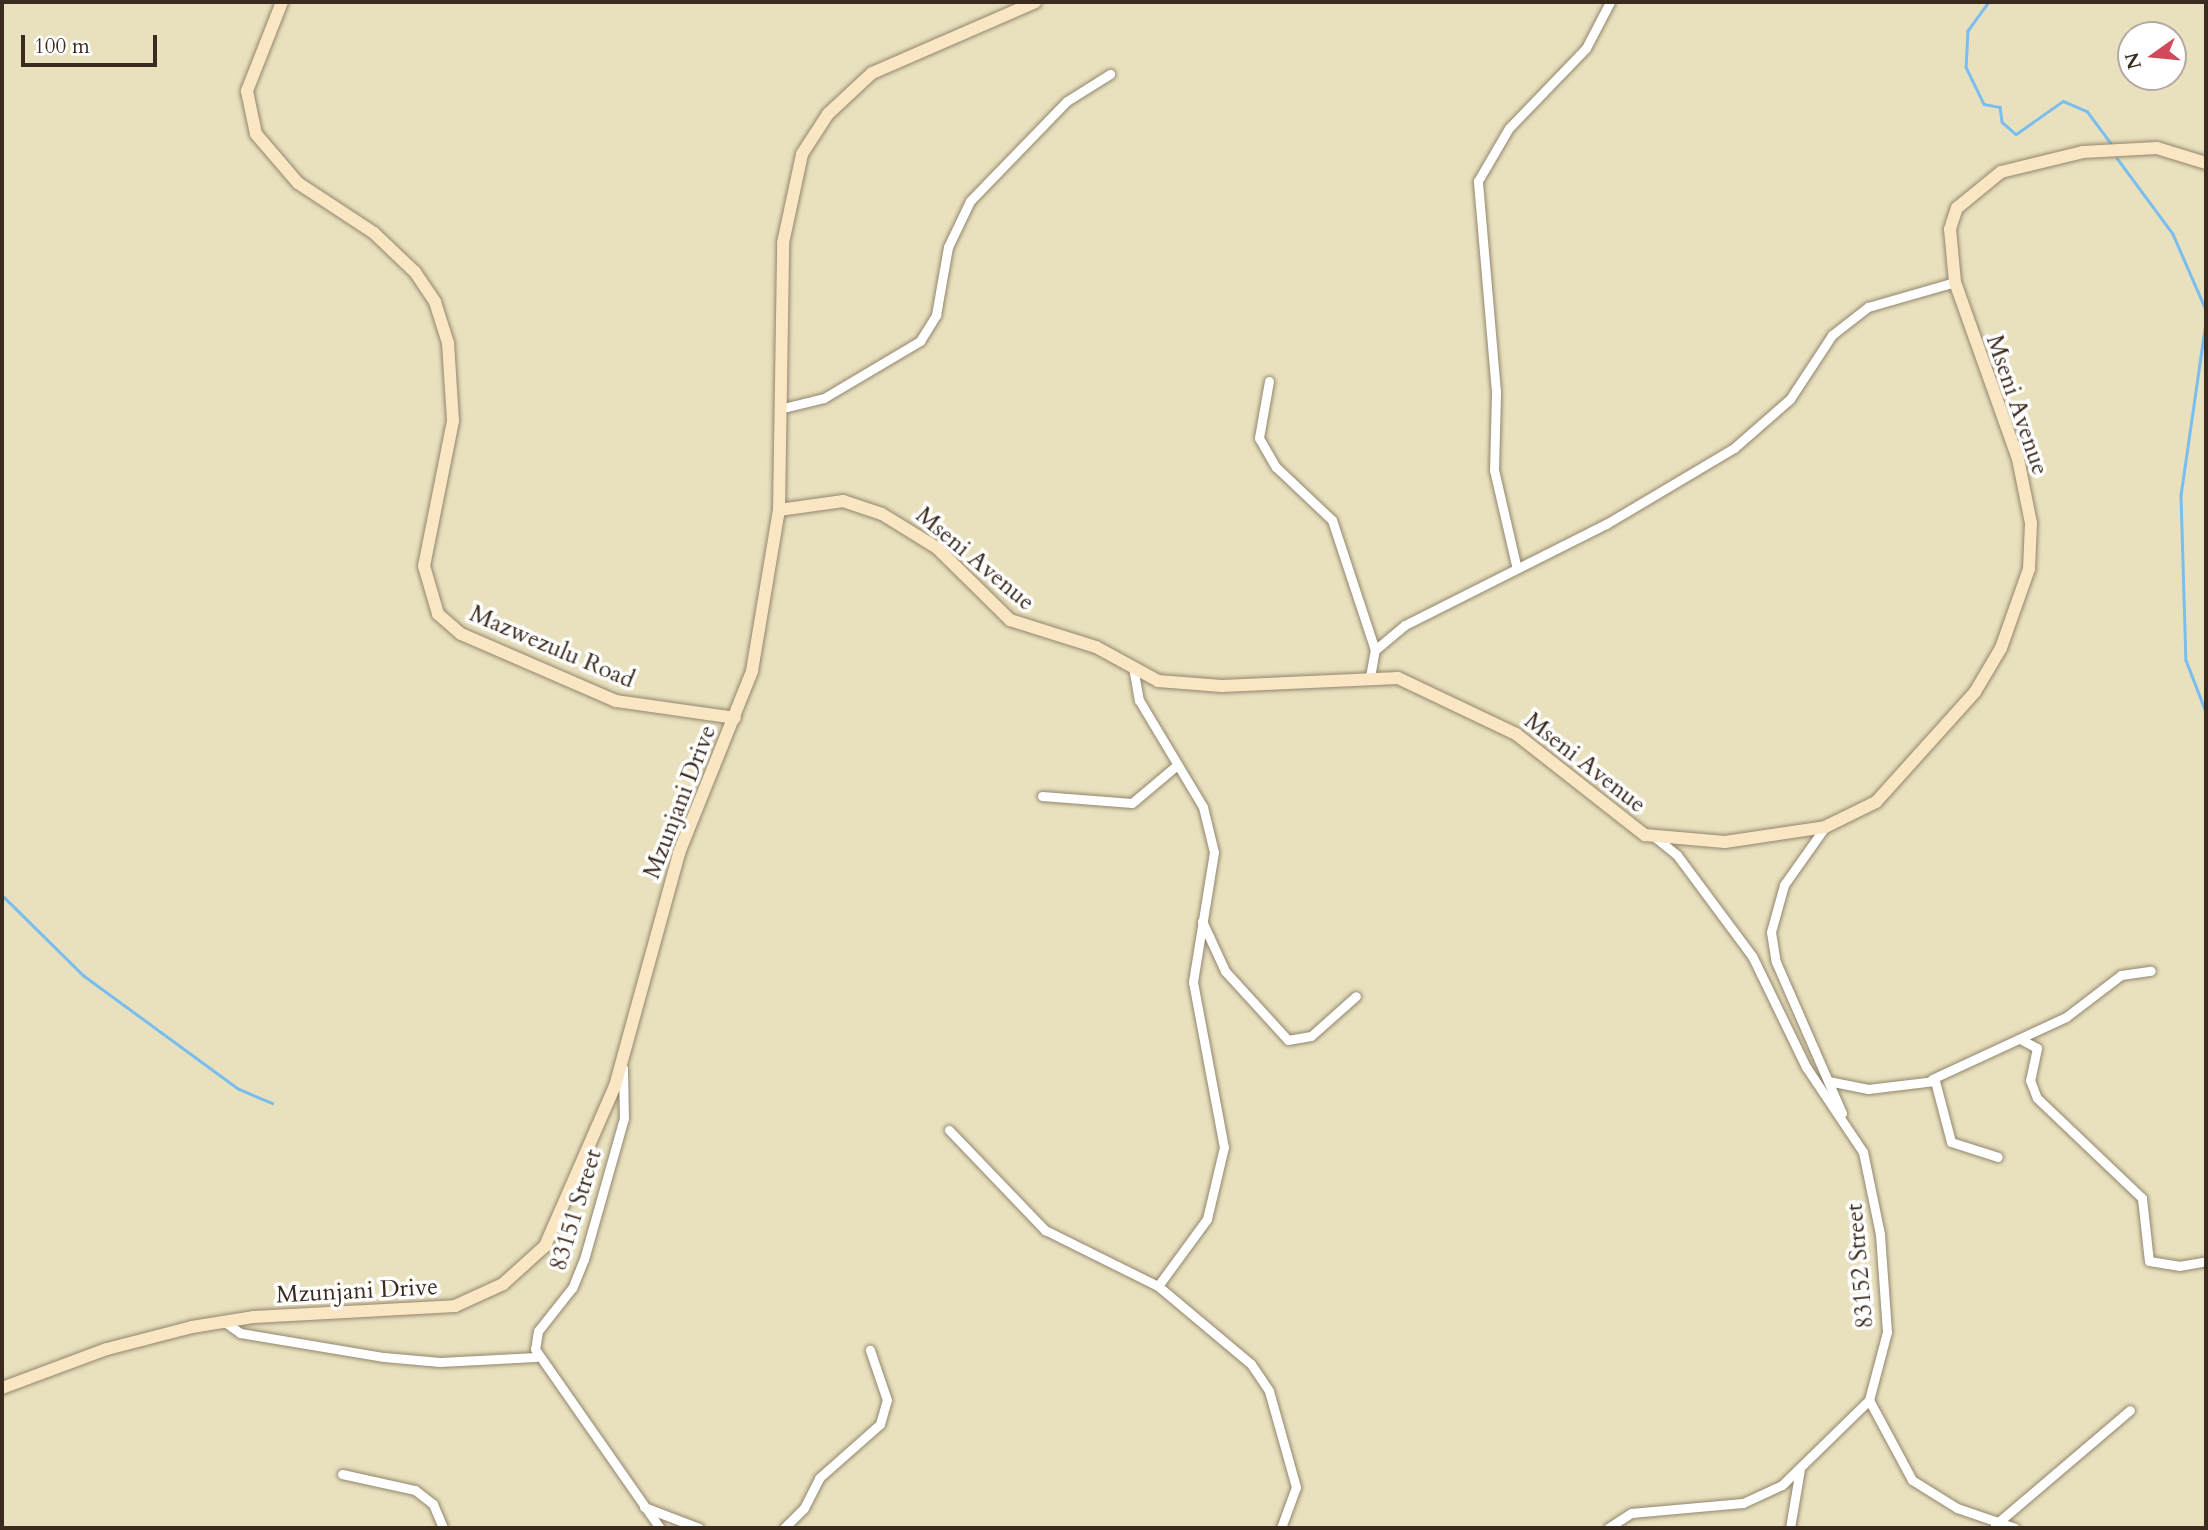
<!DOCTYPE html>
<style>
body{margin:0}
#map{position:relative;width:2208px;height:1530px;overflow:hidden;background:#e9e1be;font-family:Cardo,serif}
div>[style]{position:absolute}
.stream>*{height:2.5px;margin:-1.25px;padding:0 1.25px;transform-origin:1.25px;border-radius:1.25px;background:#79beef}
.roads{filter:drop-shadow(0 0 2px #92866e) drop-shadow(0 0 2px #92866e)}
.street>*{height:9px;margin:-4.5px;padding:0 4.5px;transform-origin:4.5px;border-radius:4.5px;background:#fff}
.secondary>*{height:12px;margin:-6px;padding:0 6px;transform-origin:6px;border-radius:6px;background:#fbe6c4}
span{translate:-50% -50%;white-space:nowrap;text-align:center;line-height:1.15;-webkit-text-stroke:7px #fff;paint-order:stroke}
.street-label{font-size:24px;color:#3b2a1e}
.frame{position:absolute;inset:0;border:4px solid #3b2a1e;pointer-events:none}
.north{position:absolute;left:2117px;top:21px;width:70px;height:70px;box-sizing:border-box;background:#fff;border:2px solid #b1aaa5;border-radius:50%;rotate:255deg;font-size:19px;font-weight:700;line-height:28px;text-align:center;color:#3b2a1e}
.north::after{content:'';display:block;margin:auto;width:24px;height:32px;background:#d1495b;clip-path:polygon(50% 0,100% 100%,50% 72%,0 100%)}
.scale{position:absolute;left:21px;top:35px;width:136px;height:32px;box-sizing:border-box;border:4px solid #3b2a1e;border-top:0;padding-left:9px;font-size:21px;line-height:24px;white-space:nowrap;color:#3b2a1e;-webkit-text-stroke:5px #fff;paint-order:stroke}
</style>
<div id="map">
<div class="stream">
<div style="left:1989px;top:2px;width:36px;rotate:126deg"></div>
<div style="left:1968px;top:31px;width:36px;rotate:93deg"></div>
<div style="left:1966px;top:67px;width:41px;rotate:64.1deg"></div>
<div style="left:1984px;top:104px;width:16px;rotate:11deg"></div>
<div style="left:2000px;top:107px;width:15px;rotate:82deg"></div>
<div style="left:2002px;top:122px;width:18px;rotate:41deg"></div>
<div style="left:2016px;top:134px;width:57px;rotate:-35.1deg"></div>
<div style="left:2063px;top:101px;width:26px;rotate:23deg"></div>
<div style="left:2087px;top:111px;width:44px;rotate:53.4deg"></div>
<div style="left:2117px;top:158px;width:94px;rotate:53.6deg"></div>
<div style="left:2173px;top:234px;width:83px;rotate:66.5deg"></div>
<div style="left:2206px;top:322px;width:175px;rotate:98.2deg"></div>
<div style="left:2181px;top:495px;width:165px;rotate:88.3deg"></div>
<div style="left:2186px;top:660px;width:56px;rotate:69deg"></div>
<div style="left:2px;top:895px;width:114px;rotate:44.6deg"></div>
<div style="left:83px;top:975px;width:193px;rotate:36.2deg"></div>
<div style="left:239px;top:1089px;width:36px;rotate:23deg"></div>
</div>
<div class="roads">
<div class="street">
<div style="left:1269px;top:381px;width:58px;rotate:100deg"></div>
<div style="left:1259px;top:438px;width:34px;rotate:60deg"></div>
<div style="left:1276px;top:467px;width:77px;rotate:43.4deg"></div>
<div style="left:1332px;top:520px;width:137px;rotate:71.7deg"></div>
<div style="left:779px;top:409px;width:46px;rotate:-13.7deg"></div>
<div style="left:824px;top:398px;width:112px;rotate:-30.7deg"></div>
<div style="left:920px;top:341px;width:31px;rotate:-58deg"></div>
<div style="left:936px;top:315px;width:69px;rotate:-80deg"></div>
<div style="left:948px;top:247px;width:51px;rotate:-64.4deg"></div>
<div style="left:970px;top:201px;width:139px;rotate:-45.9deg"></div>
<div style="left:1067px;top:101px;width:51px;rotate:-32.1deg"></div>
<div style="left:1516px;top:565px;width:98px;rotate:-103deg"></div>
<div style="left:1494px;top:470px;width:78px;rotate:-88.5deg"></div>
<div style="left:1496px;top:392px;width:212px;rotate:-94.9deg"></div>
<div style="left:1478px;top:181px;width:61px;rotate:-59.7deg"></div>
<div style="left:1509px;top:128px;width:111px;rotate:-46.1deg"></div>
<div style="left:1586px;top:48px;width:52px;rotate:-62.4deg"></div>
<div style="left:1133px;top:667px;width:34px;rotate:80deg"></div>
<div style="left:1139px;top:700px;width:125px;rotate:59.1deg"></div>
<div style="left:1203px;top:807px;width:46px;rotate:76.3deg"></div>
<div style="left:1214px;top:852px;width:132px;rotate:99.2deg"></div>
<div style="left:1193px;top:982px;width:168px;rotate:79.4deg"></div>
<div style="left:1224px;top:1147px;width:74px;rotate:103.3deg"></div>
<div style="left:1207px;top:1219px;width:83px;rotate:126.2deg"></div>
<div style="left:1158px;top:1286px;width:121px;rotate:40deg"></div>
<div style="left:1251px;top:1364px;width:32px;rotate:56deg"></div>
<div style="left:1269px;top:1391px;width:100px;rotate:74.3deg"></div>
<div style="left:1296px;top:1487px;width:44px;rotate:110.1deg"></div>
<div style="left:1370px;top:677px;width:27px;rotate:-80deg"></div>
<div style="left:1375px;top:650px;width:39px;rotate:-40deg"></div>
<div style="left:1405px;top:625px;width:225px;rotate:-26.7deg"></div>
<div style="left:1606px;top:524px;width:149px;rotate:-30.7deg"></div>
<div style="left:1734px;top:448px;width:74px;rotate:-41.2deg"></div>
<div style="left:1790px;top:399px;width:77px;rotate:-56.7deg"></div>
<div style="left:1832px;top:335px;width:46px;rotate:-37.9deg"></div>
<div style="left:1868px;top:307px;width:91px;rotate:-16deg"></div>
<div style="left:1042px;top:796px;width:90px;rotate:4.4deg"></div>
<div style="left:1132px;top:803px;width:57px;rotate:-40.1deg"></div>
<div style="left:1825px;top:827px;width:71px;rotate:125.3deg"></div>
<div style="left:1784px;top:885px;width:49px;rotate:105.5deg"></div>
<div style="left:1771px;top:932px;width:30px;rotate:81deg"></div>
<div style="left:1776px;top:962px;width:165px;rotate:66.4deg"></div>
<div style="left:1202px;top:921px;width:55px;rotate:65.3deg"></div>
<div style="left:1225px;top:971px;width:93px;rotate:47.6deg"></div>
<div style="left:1288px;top:1040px;width:23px;rotate:-10deg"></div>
<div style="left:1311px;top:1036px;width:60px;rotate:-41.6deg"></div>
<div style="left:2022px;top:1040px;width:17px;rotate:28deg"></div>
<div style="left:2037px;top:1048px;width:33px;rotate:102deg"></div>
<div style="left:2030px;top:1080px;width:19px;rotate:69deg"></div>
<div style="left:2037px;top:1098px;width:145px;rotate:43.6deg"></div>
<div style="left:2142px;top:1198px;width:63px;rotate:83.7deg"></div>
<div style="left:2149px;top:1261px;width:30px;rotate:9deg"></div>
<div style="left:2179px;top:1266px;width:27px;rotate:-10deg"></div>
<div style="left:623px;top:1068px;width:50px;rotate:88.9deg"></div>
<div style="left:624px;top:1118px;width:147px;rotate:105.8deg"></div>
<div style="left:584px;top:1259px;width:31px;rotate:112deg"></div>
<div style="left:572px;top:1288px;width:55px;rotate:128.3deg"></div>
<div style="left:538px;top:1331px;width:18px;rotate:99deg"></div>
<div style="left:535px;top:1349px;width:218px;rotate:55.1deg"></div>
<div style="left:1932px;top:1079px;width:148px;rotate:-24.8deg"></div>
<div style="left:2066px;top:1017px;width:69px;rotate:-37.4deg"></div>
<div style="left:2121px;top:975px;width:30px;rotate:-8deg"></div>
<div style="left:1828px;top:1081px;width:41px;rotate:11.3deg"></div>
<div style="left:1868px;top:1089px;width:67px;rotate:-6.8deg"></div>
<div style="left:1935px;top:1081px;width:63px;rotate:75.3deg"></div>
<div style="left:1951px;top:1142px;width:49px;rotate:17.7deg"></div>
<div style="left:949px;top:1130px;width:139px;rotate:46.2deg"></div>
<div style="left:1045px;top:1230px;width:126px;rotate:26.4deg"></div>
<div style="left:225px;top:1322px;width:19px;rotate:36deg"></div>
<div style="left:240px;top:1333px;width:146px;rotate:9.5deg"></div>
<div style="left:384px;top:1357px;width:56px;rotate:5.1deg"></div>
<div style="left:440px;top:1362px;width:96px;rotate:-3deg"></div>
<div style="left:1869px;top:1400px;width:91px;rotate:61.7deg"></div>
<div style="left:1912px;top:1480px;width:53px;rotate:31.9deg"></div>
<div style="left:1957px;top:1508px;width:61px;rotate:19deg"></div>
<div style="left:342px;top:1474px;width:75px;rotate:12.4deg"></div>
<div style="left:415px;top:1490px;width:23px;rotate:38deg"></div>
<div style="left:433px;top:1504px;width:26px;rotate:67deg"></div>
<div style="left:644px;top:1507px;width:59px;rotate:20.9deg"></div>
<div style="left:1995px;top:1525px;width:177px;rotate:-40.4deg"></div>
<div style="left:784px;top:1528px;width:28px;rotate:-45deg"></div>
<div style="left:804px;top:1508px;width:34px;rotate:-63deg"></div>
<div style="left:819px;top:1478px;width:81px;rotate:-41.5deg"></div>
<div style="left:880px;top:1424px;width:25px;rotate:-74deg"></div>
<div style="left:887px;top:1400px;width:53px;rotate:-108.8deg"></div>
<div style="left:1608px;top:1528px;width:27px;rotate:-33deg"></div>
<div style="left:1631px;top:1513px;width:112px;rotate:-5.1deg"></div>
<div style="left:1743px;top:1503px;width:43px;rotate:-24.8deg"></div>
<div style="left:1782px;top:1485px;width:122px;rotate:-44.3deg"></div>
<div style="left:1869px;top:1400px;width:70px;rotate:-75.2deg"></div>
<div style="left:1887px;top:1332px;width:98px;rotate:-94.1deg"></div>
<div style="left:1880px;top:1234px;width:84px;rotate:-101.7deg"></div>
<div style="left:1863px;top:1152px;width:102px;rotate:-123.8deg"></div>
<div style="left:1806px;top:1067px;width:123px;rotate:-115.9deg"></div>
<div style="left:1752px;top:956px;width:126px;rotate:-126.6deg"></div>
<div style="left:1677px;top:855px;width:27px;rotate:-141deg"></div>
<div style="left:1790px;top:1528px;width:60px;rotate:-80.4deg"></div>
</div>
<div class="secondary">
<div style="left:282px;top:2px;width:96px;rotate:111.5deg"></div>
<div style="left:247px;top:91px;width:44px;rotate:78.2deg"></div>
<div style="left:256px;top:134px;width:65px;rotate:49.4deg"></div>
<div style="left:298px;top:183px;width:91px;rotate:33.3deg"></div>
<div style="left:374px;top:233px;width:57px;rotate:43.6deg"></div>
<div style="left:415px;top:272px;width:36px;rotate:56deg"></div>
<div style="left:435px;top:302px;width:43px;rotate:72.4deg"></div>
<div style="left:448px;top:343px;width:78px;rotate:86.3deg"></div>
<div style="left:453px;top:421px;width:148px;rotate:101.3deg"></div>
<div style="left:424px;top:566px;width:50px;rotate:73.7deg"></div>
<div style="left:438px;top:614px;width:30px;rotate:41deg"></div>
<div style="left:461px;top:634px;width:169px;rotate:23.4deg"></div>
<div style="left:616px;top:701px;width:120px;rotate:8.1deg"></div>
<div style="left:779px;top:510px;width:65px;rotate:-8deg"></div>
<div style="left:843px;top:501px;width:41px;rotate:18.4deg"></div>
<div style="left:882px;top:514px;width:65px;rotate:31.7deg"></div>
<div style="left:937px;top:548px;width:103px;rotate:44.6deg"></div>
<div style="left:1010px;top:620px;width:90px;rotate:17.4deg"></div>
<div style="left:1096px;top:647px;width:71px;rotate:28.7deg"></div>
<div style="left:1158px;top:681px;width:64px;rotate:4.5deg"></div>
<div style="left:1222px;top:686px;width:176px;rotate:-2.6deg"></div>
<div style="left:1398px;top:678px;width:131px;rotate:25.4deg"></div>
<div style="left:1516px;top:734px;width:164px;rotate:38.1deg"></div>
<div style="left:1645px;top:835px;width:80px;rotate:5deg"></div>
<div style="left:1725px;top:842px;width:101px;rotate:-8.5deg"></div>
<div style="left:1825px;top:827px;width:57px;rotate:-26.1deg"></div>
<div style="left:1876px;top:802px;width:148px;rotate:-48deg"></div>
<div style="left:1975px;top:692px;width:51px;rotate:-59.4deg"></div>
<div style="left:2001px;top:648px;width:84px;rotate:-70.5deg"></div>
<div style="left:2029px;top:569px;width:46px;rotate:-87.5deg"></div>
<div style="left:2031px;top:523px;width:65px;rotate:-101.5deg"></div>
<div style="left:2018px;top:459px;width:188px;rotate:-109.6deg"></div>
<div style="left:1955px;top:282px;width:53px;rotate:-95.4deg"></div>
<div style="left:1950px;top:229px;width:22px;rotate:-72deg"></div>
<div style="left:1957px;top:208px;width:57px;rotate:-39.3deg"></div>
<div style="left:2001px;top:172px;width:84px;rotate:-13.7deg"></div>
<div style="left:2083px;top:152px;width:74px;rotate:-3.1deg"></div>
<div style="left:2157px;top:148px;width:51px;rotate:17deg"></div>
<div style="left:2px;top:1388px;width:112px;rotate:-20.4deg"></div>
<div style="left:107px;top:1349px;width:88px;rotate:-14.5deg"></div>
<div style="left:192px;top:1327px;width:63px;rotate:-9.2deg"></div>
<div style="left:254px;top:1317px;width:201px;rotate:-3.1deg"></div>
<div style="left:455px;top:1306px;width:53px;rotate:-24.6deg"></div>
<div style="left:503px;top:1284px;width:57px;rotate:-42.1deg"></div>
<div style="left:545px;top:1246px;width:175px;rotate:-66.4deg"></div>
<div style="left:615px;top:1086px;width:242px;rotate:-74.6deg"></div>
<div style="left:679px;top:853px;width:196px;rotate:-68.1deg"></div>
<div style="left:752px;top:671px;width:163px;rotate:-80.5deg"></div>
<div style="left:779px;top:510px;width:267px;rotate:-89.1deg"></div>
<div style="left:783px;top:243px;width:91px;rotate:-77.9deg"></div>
<div style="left:802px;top:154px;width:48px;rotate:-57deg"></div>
<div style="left:828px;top:114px;width:60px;rotate:-43deg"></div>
<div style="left:872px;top:73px;width:178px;rotate:-23.5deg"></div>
</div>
</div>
<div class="street-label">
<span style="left:2017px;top:405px;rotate:71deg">Mseni Avenue</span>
<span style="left:975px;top:559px;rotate:40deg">Mseni Avenue</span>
<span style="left:552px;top:647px;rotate:23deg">Mazwezulu Road</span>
<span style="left:1585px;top:763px;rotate:38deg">Mseni Avenue</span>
<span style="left:680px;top:802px;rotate:-69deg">Mzunjani Drive</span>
<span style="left:576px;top:1210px;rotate:-73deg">83151 Street</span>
<span style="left:1860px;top:1266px;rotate:-95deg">83152 Street</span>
<span style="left:357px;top:1291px;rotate:-3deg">Mzunjani Drive</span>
</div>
<div class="frame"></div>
<div class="north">N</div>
<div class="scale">100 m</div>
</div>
